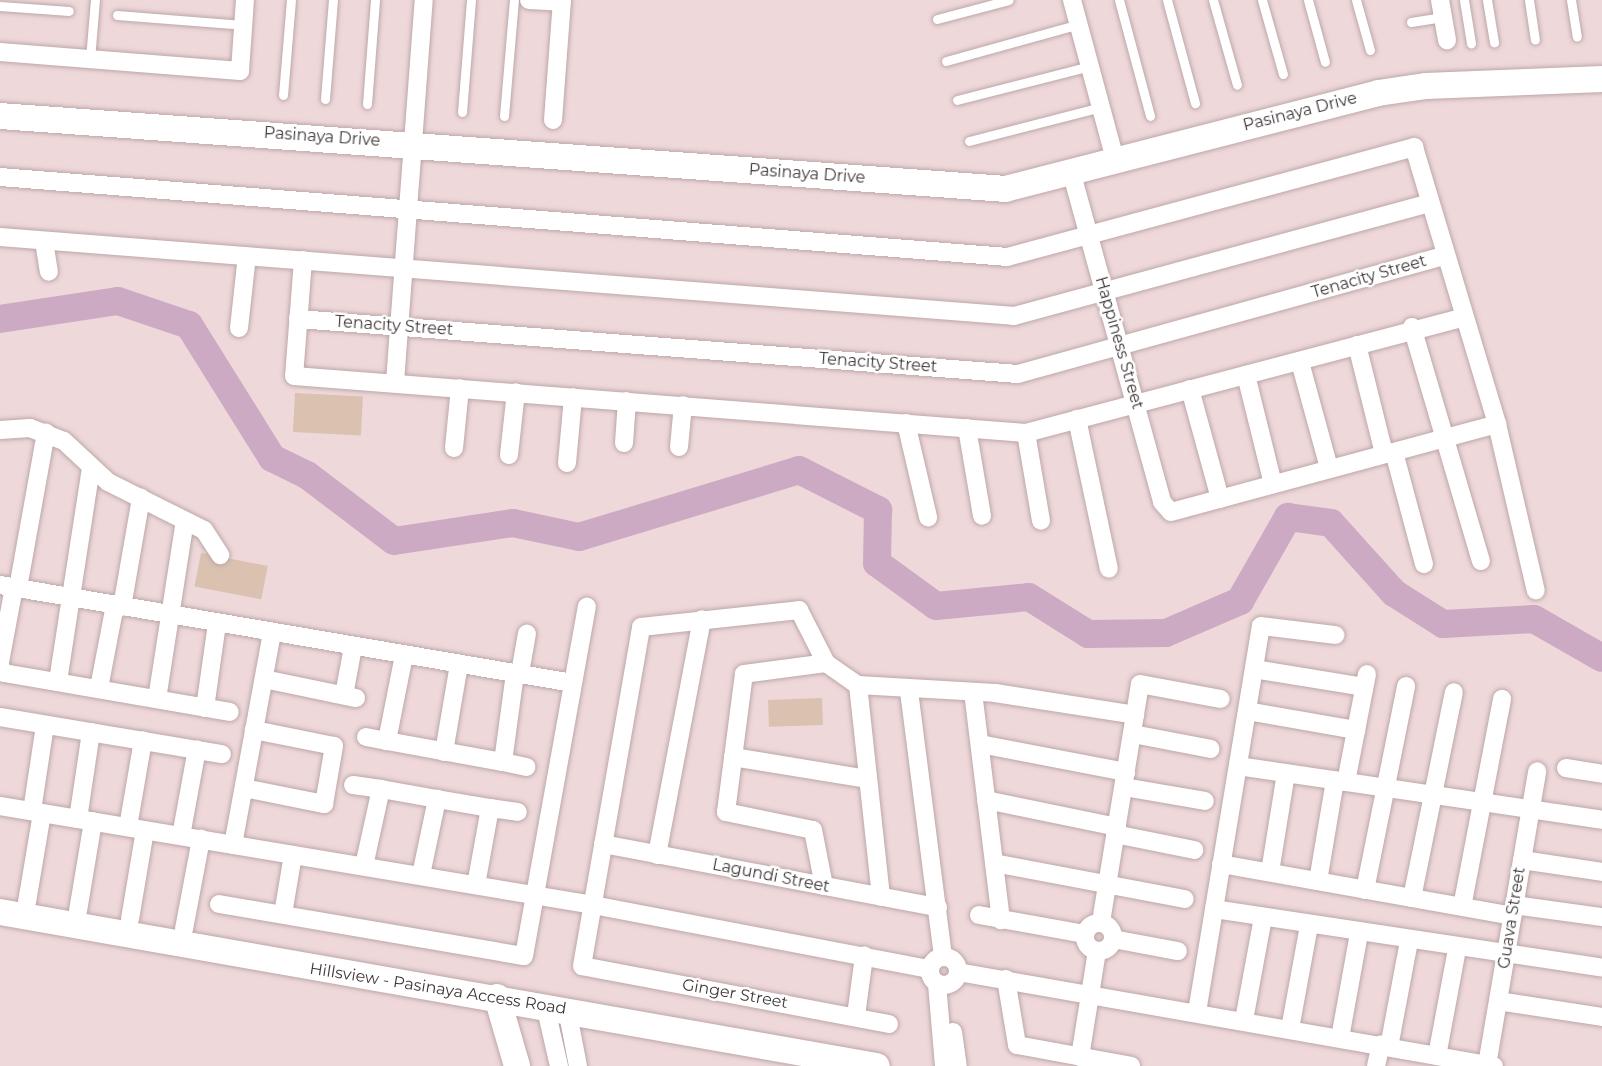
<!DOCTYPE html>
<style>
body{margin:0}
#map{position:relative;width:1602px;height:1066px;overflow:hidden;background:#efd8d9;font-family:Montserrat,sans-serif}
div>[style]{position:absolute}
.green>*{inset:0;background:#dbc1b0;transform-origin:0 0}
.river>*{height:28px;margin:-14px;padding:0 14px;transform-origin:14px;border-radius:14px;background:#cdaac3}
.roads{filter:drop-shadow(0 0 2px #bda7a8) drop-shadow(0 0 2px #bda7a8)}
.lane>*{height:9px;margin:-4.5px;padding:0 4.5px;transform-origin:4.5px;border-radius:4.5px;background:#fff}
.street>*{height:18px;margin:-9px;padding:0 9px;transform-origin:9px;border-radius:9px;background:#fff}
.street>.ring{margin:-9px;padding:0;box-sizing:content-box;background:none;border:18px solid #fff;border-radius:50%}
.secondary>*{height:26px;margin:-13px;padding:0 13px;transform-origin:13px;border-radius:13px;background:#fff}
span{translate:-50% -50%;white-space:nowrap;text-align:center;line-height:1.15;-webkit-text-stroke:5px #fff;paint-order:stroke}
.street-label{font-size:16px;color:#3f3737}
</style>
<div id="map">
<div class="green">
<div style="left:295px;top:393px;width:68px;height:39px;rotate:3deg"></div>
<div style="left:201px;top:553px;width:68px;height:34px;rotate:11deg"></div>
<div style="left:822px;top:698px;width:27px;height:54px;rotate:88deg"></div>
</div>
<div class="river">
<div style="left:0;top:319px;width:119px;rotate:-8.7deg"></div>
<div style="left:118px;top:301px;width:75px;rotate:18.7deg"></div>
<div style="left:189px;top:325px;width:157px;rotate:58deg"></div>
<div style="left:272px;top:458px;width:39px;rotate:26deg"></div>
<div style="left:307px;top:475px;width:109px;rotate:37.2deg"></div>
<div style="left:394px;top:541px;width:120px;rotate:-8.6deg"></div>
<div style="left:513px;top:523px;width:67px;rotate:12deg"></div>
<div style="left:579px;top:537px;width:230px;rotate:-16.9deg"></div>
<div style="left:799px;top:470px;width:89px;rotate:26.9deg"></div>
<div style="left:878px;top:510px;width:53px;rotate:91.1deg"></div>
<div style="left:877px;top:563px;width:73px;rotate:36.1deg"></div>
<div style="left:936px;top:606px;width:93px;rotate:-5.5deg"></div>
<div style="left:1029px;top:597px;width:70px;rotate:32.1deg"></div>
<div style="left:1088px;top:634px;width:78px;rotate:-0.7deg"></div>
<div style="left:1166px;top:633px;width:81px;rotate:-23.4deg"></div>
<div style="left:1240px;top:601px;width:97px;rotate:-60.3deg"></div>
<div style="left:1288px;top:517px;width:43px;rotate:7.9deg"></div>
<div style="left:1331px;top:523px;width:94px;rotate:48deg"></div>
<div style="left:1394px;top:593px;width:58px;rotate:32.3deg"></div>
<div style="left:1443px;top:624px;width:91px;rotate:-3.1deg"></div>
<div style="left:1534px;top:619px;width:78px;rotate:29.8deg"></div>
</div>
<div class="roads">
<div class="lane">
<div style="left:1119px;top:0;width:120px;rotate:75deg"></div>
<div style="left:1167px;top:0;width:107px;rotate:74.8deg"></div>
<div style="left:1213px;top:0;width:88px;rotate:74.2deg"></div>
<div style="left:1262px;top:0;width:77px;rotate:74.2deg"></div>
<div style="left:1308px;top:0;width:64px;rotate:74.7deg"></div>
<div style="left:1356px;top:0;width:52px;rotate:74.4deg"></div>
<div style="left:1464px;top:0;width:44px;rotate:80.8deg"></div>
<div style="left:1487px;top:0;width:43px;rotate:80.5deg"></div>
<div style="left:1529px;top:0;width:40px;rotate:81.5deg"></div>
<div style="left:1571px;top:0;width:37px;rotate:81deg"></div>
<div style="left:0;top:6px;width:69px;rotate:4.1deg"></div>
<div style="left:117px;top:15px;width:126px;rotate:4.5deg"></div>
<div style="left:937px;top:19px;width:74px;rotate:-14.8deg"></div>
<div style="left:1411px;top:22px;width:32px;rotate:-9deg"></div>
<div style="left:90px;top:59px;width:59px;rotate:-85.2deg"></div>
<div style="left:946px;top:61px;width:138px;rotate:-15.5deg"></div>
<div style="left:283px;top:95px;width:95px;rotate:-85.2deg"></div>
<div style="left:325px;top:99px;width:99px;rotate:-85.4deg"></div>
<div style="left:957px;top:100px;width:137px;rotate:-14.3deg"></div>
<div style="left:367px;top:104px;width:104px;rotate:-85.6deg"></div>
<div style="left:462px;top:112px;width:112px;rotate:-85.4deg"></div>
<div style="left:504px;top:116px;width:116px;rotate:-85.1deg"></div>
<div style="left:969px;top:141px;width:136px;rotate:-14.4deg"></div>
</div>
<div class="street">
<div style="left:529px;top:0;width:33px;rotate:3deg"></div>
<div style="left:1072px;top:0;width:165px;rotate:74.9deg"></div>
<div style="left:1440px;top:0;width:41px;rotate:80.1deg"></div>
<div style="left:0;top:52px;width:241px;rotate:4.5deg"></div>
<div style="left:240px;top:71px;width:71px;rotate:-86deg"></div>
<div style="left:553px;top:120px;width:120px;rotate:-85.7deg"></div>
<div style="left:1071px;top:171px;width:343px;rotate:74.6deg"></div>
<div style="left:1162px;top:502px;width:13px;rotate:48deg"></div>
<div style="left:1171px;top:512px;width:338px;rotate:-15.1deg"></div>
<div style="left:0;top:177px;width:1010px;rotate:4.54deg"></div>
<div style="left:1007px;top:257px;width:422px;rotate:-15.1deg"></div>
<div style="left:1414px;top:147px;width:289px;rotate:73.3deg"></div>
<div style="left:1497px;top:424px;width:171px;rotate:76.9deg"></div>
<div style="left:0;top:237px;width:1017px;rotate:4.45deg"></div>
<div style="left:1014px;top:316px;width:430px;rotate:-15.2deg"></div>
<div style="left:44px;top:241px;width:31px;rotate:81deg"></div>
<div style="left:303px;top:260px;width:116px;rotate:94.4deg"></div>
<div style="left:294px;top:376px;width:734px;rotate:4.45deg"></div>
<div style="left:1026px;top:433px;width:453px;rotate:-14.8deg"></div>
<div style="left:298px;top:319px;width:722px;rotate:4.37deg"></div>
<div style="left:1018px;top:374px;width:442px;rotate:-15.5deg"></div>
<div style="left:1412px;top:327px;width:244px;rotate:73.6deg"></div>
<div style="left:239px;top:328px;width:72px;rotate:-83.7deg"></div>
<div style="left:1357px;top:345px;width:111px;rotate:76deg"></div>
<div style="left:1300px;top:362px;width:110px;rotate:74.7deg"></div>
<div style="left:1246px;top:375px;width:112px;rotate:76.1deg"></div>
<div style="left:395px;top:382px;width:383px;rotate:-85.7deg"></div>
<div style="left:1190px;top:389px;width:114px;rotate:74.7deg"></div>
<div style="left:1077px;top:419px;width:153px;rotate:78deg"></div>
<div style="left:906px;top:423px;width:97px;rotate:76.8deg"></div>
<div style="left:967px;top:428px;width:89px;rotate:80.3deg"></div>
<div style="left:0;top:430px;width:30px;rotate:-4deg"></div>
<div style="left:30px;top:428px;width:36px;rotate:21deg"></div>
<div style="left:64px;top:441px;width:60px;rotate:43deg"></div>
<div style="left:108px;top:482px;width:107px;rotate:26.6deg"></div>
<div style="left:204px;top:530px;width:30px;rotate:57deg"></div>
<div style="left:1026px;top:433px;width:89px;rotate:80.3deg"></div>
<div style="left:624px;top:443px;width:42px;rotate:-85.9deg"></div>
<div style="left:679px;top:447px;width:42px;rotate:-84.6deg"></div>
<div style="left:454px;top:448px;width:60px;rotate:-84.3deg"></div>
<div style="left:1394px;top:452px;width:116px;rotate:75deg"></div>
<div style="left:509px;top:455px;width:63px;rotate:-83.7deg"></div>
<div style="left:567px;top:463px;width:66px;rotate:-84.8deg"></div>
<div style="left:0;top:585px;width:581px;rotate:9.71deg"></div>
<div style="left:18px;top:588px;width:158px;rotate:-79.8deg"></div>
<div style="left:122px;top:607px;width:111px;rotate:-80.1deg"></div>
<div style="left:404px;top:655px;width:88px;rotate:101.2deg"></div>
<div style="left:387px;top:741px;width:118px;rotate:10.3deg"></div>
<div style="left:503px;top:762px;width:90px;rotate:-82.3deg"></div>
<div style="left:0;top:662px;width:76px;rotate:-79.4deg"></div>
<div style="left:0;top:667px;width:7px;rotate:56deg"></div>
<div style="left:4px;top:673px;width:229px;rotate:9.8deg"></div>
<div style="left:1254px;top:669px;width:111px;rotate:9.3deg"></div>
<div style="left:520px;top:673px;width:40px;rotate:-80deg"></div>
<div style="left:264px;top:679px;width:94px;rotate:11.7deg"></div>
<div style="left:58px;top:681px;width:216px;rotate:-81.2deg"></div>
<div style="left:858px;top:685px;width:213px;rotate:83.8deg"></div>
<div style="left:99px;top:688px;width:85px;rotate:-79.1deg"></div>
<div style="left:909px;top:691px;width:268px;rotate:82.7deg"></div>
<div style="left:973px;top:692px;width:230px;rotate:83deg"></div>
<div style="left:344px;top:695px;width:49px;rotate:-79.4deg"></div>
<div style="left:157px;top:699px;width:180px;rotate:-81.1deg"></div>
<div style="left:205px;top:708px;width:85px;rotate:-81.9deg"></div>
<div style="left:1247px;top:711px;width:111px;rotate:9.9deg"></div>
<div style="left:0;top:717px;width:225px;rotate:9.5deg"></div>
<div style="left:1133px;top:734px;width:79px;rotate:10.9deg"></div>
<div style="left:366px;top:737px;width:21px;rotate:11deg"></div>
<div style="left:980px;top:744px;width:149px;rotate:10.9deg"></div>
<div style="left:444px;top:752px;width:89px;rotate:-80.3deg"></div>
<div style="left:733px;top:757px;width:137px;rotate:9.3deg"></div>
<div style="left:503px;top:762px;width:24px;rotate:12deg"></div>
<div style="left:1238px;top:766px;width:368px;rotate:8.4deg"></div>
<div style="left:1566px;top:768px;width:36px;rotate:9deg"></div>
<div style="left:1346px;top:782px;width:110px;rotate:-79deg"></div>
<div style="left:353px;top:785px;width:28px;rotate:8deg"></div>
<div style="left:1124px;top:787px;width:82px;rotate:9.8deg"></div>
<div style="left:244px;top:788px;width:82px;rotate:11.3deg"></div>
<div style="left:324px;top:804px;width:59px;rotate:-80.2deg"></div>
<div style="left:334px;top:746px;width:82px;rotate:-168.7deg"></div>
<div style="left:986px;top:800px;width:134px;rotate:11.6deg"></div>
<div style="left:0;top:806px;width:601px;rotate:9.48deg"></div>
<div style="left:593px;top:905px;width:343px;rotate:10.8deg"></div>
<div style="left:490px;top:808px;width:28px;rotate:8deg"></div>
<div style="left:32px;top:811px;width:87px;rotate:-81.4deg"></div>
<div style="left:78px;top:819px;width:88px;rotate:-81.5deg"></div>
<div style="left:128px;top:827px;width:88px;rotate:-80.2deg"></div>
<div style="left:1115px;top:834px;width:81px;rotate:11.4deg"></div>
<div style="left:181px;top:836px;width:88px;rotate:-79.6deg"></div>
<div style="left:603px;top:844px;width:341px;rotate:10.7deg"></div>
<div style="left:233px;top:845px;width:216px;rotate:-79.6deg"></div>
<div style="left:657px;top:855px;width:240px;rotate:-79.2deg"></div>
<div style="left:1522px;top:860px;width:81px;rotate:8.5deg"></div>
<div style="left:994px;top:863px;width:194px;rotate:10.7deg"></div>
<div style="left:1221px;top:864px;width:296px;rotate:10.1deg"></div>
<div style="left:364px;top:866px;width:79px;rotate:-77.6deg"></div>
<div style="left:381px;top:789px;width:57px;rotate:10.1deg"></div>
<div style="left:1270px;top:872px;width:100px;rotate:-80.8deg"></div>
<div style="left:421px;top:875px;width:78px;rotate:-78.1deg"></div>
<div style="left:437px;top:799px;width:54px;rotate:9.6deg"></div>
<div style="left:490px;top:808px;width:78px;rotate:100.3deg"></div>
<div style="left:1318px;top:881px;width:102px;rotate:-80.4deg"></div>
<div style="left:824px;top:886px;width:57px;rotate:-101.1deg"></div>
<div style="left:813px;top:830px;width:89px;rotate:-168.3deg"></div>
<div style="left:726px;top:812px;width:139px;rotate:-82.6deg"></div>
<div style="left:744px;top:674px;width:83px;rotate:-7.6deg"></div>
<div style="left:1365px;top:890px;width:208px;rotate:-78.6deg"></div>
<div style="left:1412px;top:898px;width:210px;rotate:-78.5deg"></div>
<div style="left:27px;top:902px;width:90px;rotate:-80.4deg"></div>
<div style="left:219px;top:904px;width:309px;rotate:9.7deg"></div>
<div style="left:524px;top:956px;width:355px;rotate:-79.8deg"></div>
<div style="left:1514px;top:905px;width:89px;rotate:7.8deg"></div>
<div style="left:1462px;top:907px;width:212px;rotate:-79.1deg"></div>
<div style="left:1214px;top:909px;width:392px;rotate:8.6deg"></div>
<div style="left:78px;top:911px;width:91px;rotate:-80.5deg"></div>
<div style="left:283px;top:914px;width:60px;rotate:-80.4deg"></div>
<div style="left:979px;top:915px;width:108px;rotate:10.2deg"></div>
<div style="left:130px;top:919px;width:90px;rotate:-80.4deg"></div>
<div style="left:1101px;top:922px;width:241px;rotate:-80.7deg"></div>
<div style="left:1140px;top:684px;width:82px;rotate:10.5deg"></div>
<div class="ring" style="left:1085px;top:923px;width:10px;height:10px"></div>
<div style="left:184px;top:929px;width:92px;rotate:-79.3deg"></div>
<div style="left:1113px;top:939px;width:66px;rotate:10.5deg"></div>
<div class="ring" style="left:930px;top:957px;width:10px;height:10px"></div>
<div style="left:958px;top:972px;width:544px;rotate:9.95deg"></div>
<div style="left:1006px;top:979px;width:67px;rotate:80.5deg"></div>
<div style="left:1017px;top:1045px;width:116px;rotate:10.4deg"></div>
<div style="left:937px;top:984px;width:82px;rotate:85.1deg"></div>
<div style="left:1498px;top:1001px;width:105px;rotate:8.7deg"></div>
<div style="left:545px;top:1005px;width:63px;rotate:77.1deg"></div>
<div style="left:567px;top:1009px;width:58px;rotate:79.1deg"></div>
<div style="left:1197px;top:1012px;width:391px;rotate:-80.6deg"></div>
<div style="left:1261px;top:626px;width:75px;rotate:6.9deg"></div>
<div style="left:856px;top:1016px;width:61px;rotate:-82.4deg"></div>
<div style="left:1244px;top:1020px;width:105px;rotate:-79.5deg"></div>
<div style="left:889px;top:1024px;width:312px;rotate:-169.3deg"></div>
<div style="left:582px;top:966px;width:344px;rotate:-80.1deg"></div>
<div style="left:641px;top:627px;width:159px;rotate:-6.1deg"></div>
<div style="left:799px;top:610px;width:59px;rotate:63deg"></div>
<div style="left:826px;top:663px;width:39px;rotate:35deg"></div>
<div style="left:858px;top:685px;width:137px;rotate:3.3deg"></div>
<div style="left:995px;top:693px;width:142px;rotate:8.9deg"></div>
<div style="left:1290px;top:1029px;width:106px;rotate:-79.6deg"></div>
<div style="left:953px;top:1032px;width:34px;rotate:82deg"></div>
<div style="left:1340px;top:1038px;width:107px;rotate:-79.7deg"></div>
<div style="left:1389px;top:1047px;width:108px;rotate:-79.3deg"></div>
<div style="left:1437px;top:1056px;width:109px;rotate:-79.4deg"></div>
<div style="left:1080px;top:1057px;width:107px;rotate:-80.9deg"></div>
<div style="left:1487px;top:1065px;width:298px;rotate:-80.3deg"></div>
<div style="left:1376px;top:1066px;width:22px;rotate:-77deg"></div>
</div>
<div class="secondary">
<div style="left:0;top:116px;width:1008px;rotate:4.15deg"></div>
<div style="left:1005px;top:189px;width:385px;rotate:-14.4deg"></div>
<div style="left:1378px;top:93px;width:49px;rotate:-8.3deg"></div>
<div style="left:1426px;top:86px;width:176px;rotate:-2.3deg"></div>
<div style="left:0;top:912px;width:890px;rotate:9.96deg"></div>
<div style="left:497px;top:997px;width:72px;rotate:73.8deg"></div>
</div>
</div>
<div class="street-label">
<span style="left:1300px;top:112px;rotate:-14deg">Pasinaya Drive</span>
<span style="left:322px;top:137px;rotate:4deg">Pasinaya Drive</span>
<span style="left:807px;top:174px;rotate:4deg">Pasinaya Drive</span>
<span style="left:1369px;top:277px;rotate:-16deg">Tenacity Street</span>
<span style="left:394px;top:326px;rotate:4deg">Tenacity Street</span>
<span style="left:1119px;top:343px;rotate:74deg">Happiness Street</span>
<span style="left:878px;top:363px;rotate:4deg">Tenacity Street</span>
<span style="left:771px;top:876px;rotate:11deg">Lagundi Street</span>
<span style="left:1512px;top:918px;rotate:-81deg">Guava Street</span>
<span style="left:438px;top:989px;rotate:9deg">Hillsview - Pasinaya Access Road</span>
<span style="left:735px;top:994px;rotate:10deg">Ginger Street</span>
</div>
</div>
